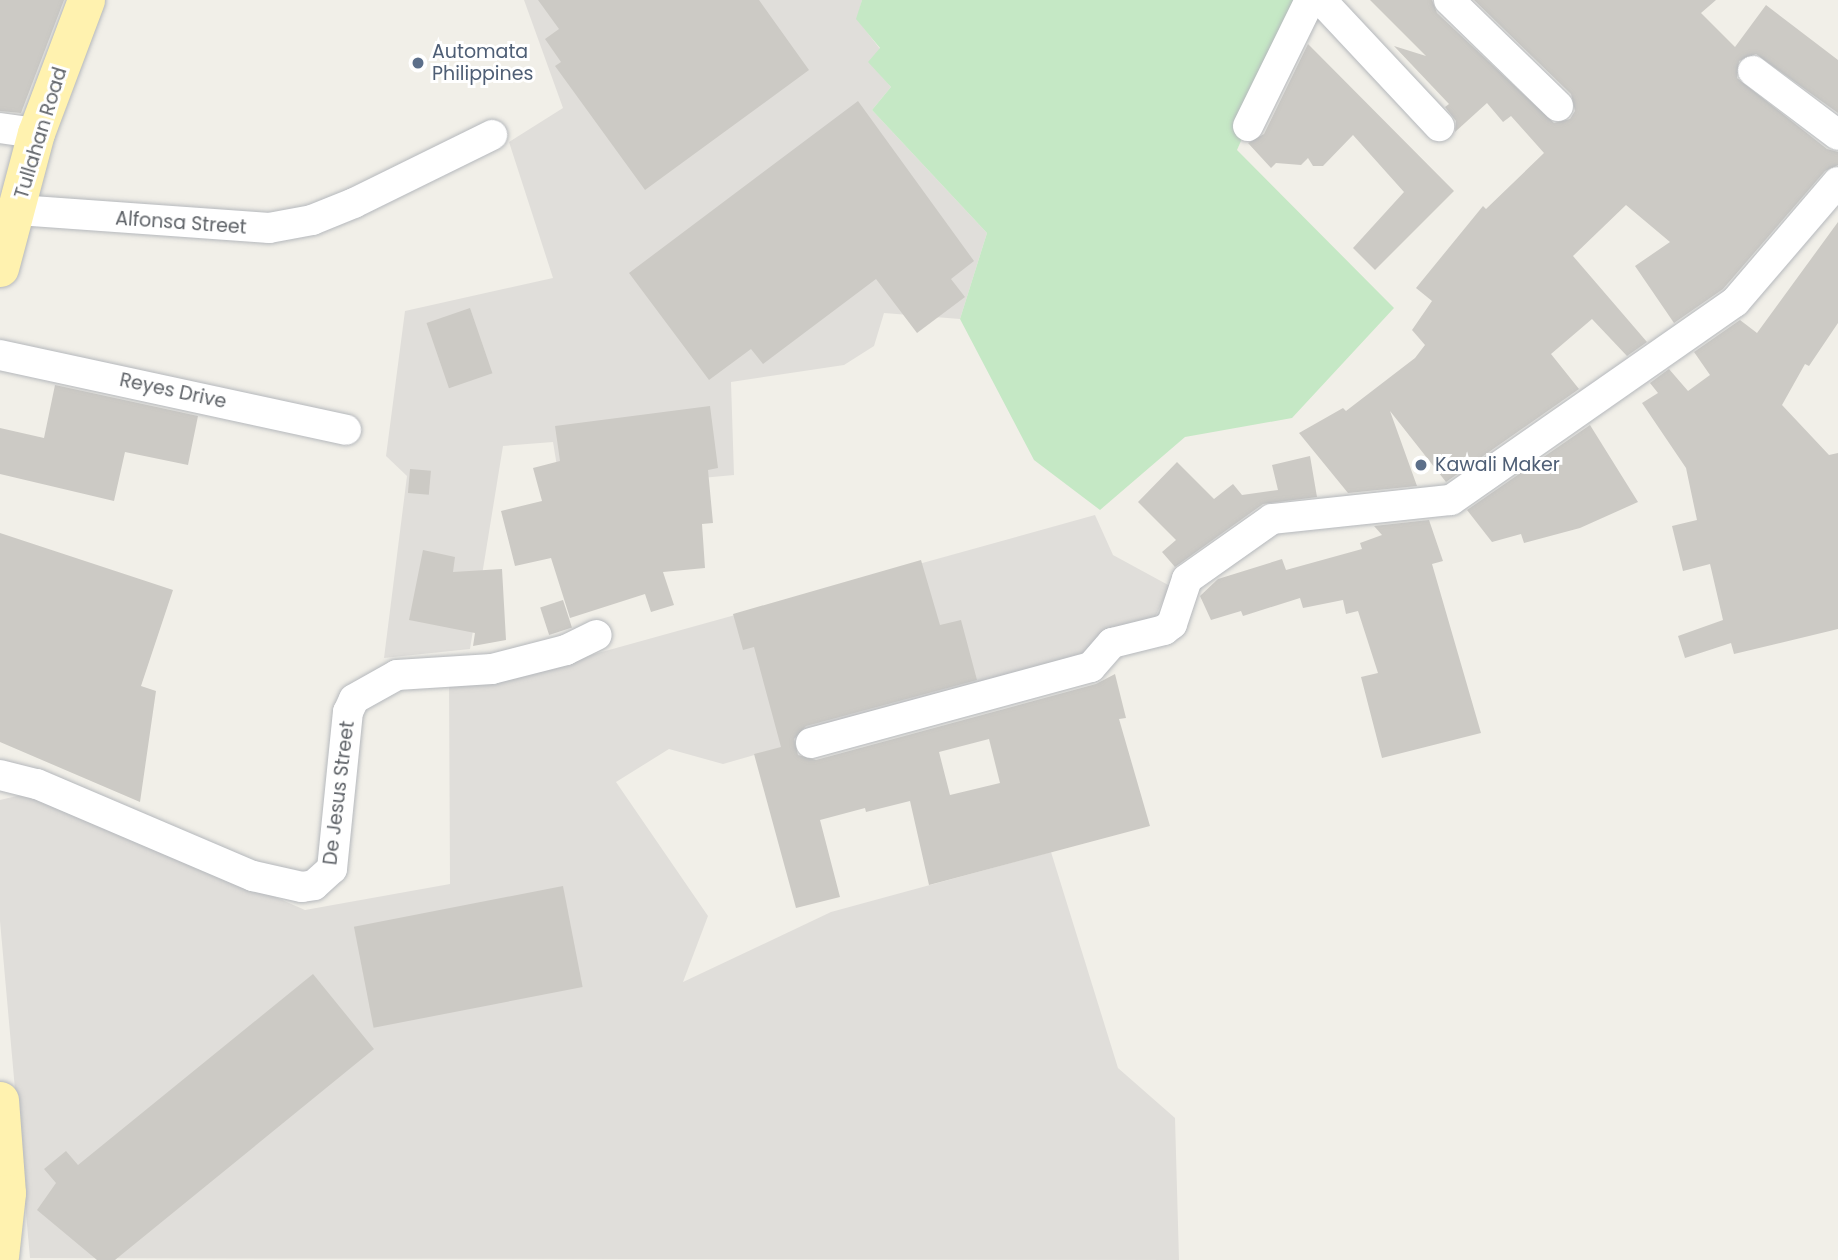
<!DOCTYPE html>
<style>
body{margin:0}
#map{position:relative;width:1838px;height:1260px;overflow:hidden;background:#f1efe8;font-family:Poppins,sans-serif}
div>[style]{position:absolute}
.industrial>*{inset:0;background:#e0deda}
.green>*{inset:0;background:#c5e8c5}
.building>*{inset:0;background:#cccac5;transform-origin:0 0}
.roads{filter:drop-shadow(0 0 2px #b5b8bc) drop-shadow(0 0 2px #b5b8bc)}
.minor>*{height:30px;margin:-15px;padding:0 15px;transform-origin:15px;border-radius:15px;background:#fff}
.major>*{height:37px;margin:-18.5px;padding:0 18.5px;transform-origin:18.5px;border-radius:18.5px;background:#fff2af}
.dots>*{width:19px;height:19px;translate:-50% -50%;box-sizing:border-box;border:4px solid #fff;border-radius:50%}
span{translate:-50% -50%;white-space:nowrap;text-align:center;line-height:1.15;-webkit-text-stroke:6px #fff;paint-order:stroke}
.service-label{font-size:19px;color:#4e5e75}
.left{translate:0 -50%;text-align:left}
.street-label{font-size:19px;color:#5f6368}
</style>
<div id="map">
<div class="industrial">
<div style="clip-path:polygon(524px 0,862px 0,857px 19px,880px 49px,869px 62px,891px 87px,872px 110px,987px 233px,960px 319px,884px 313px,874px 346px,844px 365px,731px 382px,734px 475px,561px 491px,553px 442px,503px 446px,470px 649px,384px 658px,407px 476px,386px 456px,405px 311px,553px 278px,509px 142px,563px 108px)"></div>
<div style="clip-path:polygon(1095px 515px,1113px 555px,1170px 586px,1153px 621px,1092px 642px,1085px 661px,723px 764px,669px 749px,616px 782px,708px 916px,683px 982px,831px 912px,1051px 852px,1118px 1068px,1175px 1118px,1179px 1260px,30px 1258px,0 921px,0 800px,34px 792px,305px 910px,450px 884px,449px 686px,544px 668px)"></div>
</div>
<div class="green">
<div style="clip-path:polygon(862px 0,1303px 0,1237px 150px,1394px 308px,1292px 418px,1185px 437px,1100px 510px,1034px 460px,960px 319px,987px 233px,872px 110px,891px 87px,868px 62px,880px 48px,856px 19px)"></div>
</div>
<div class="building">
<div style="clip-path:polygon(0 0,64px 0,21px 113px,0 111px)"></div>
<div style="clip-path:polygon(538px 0,759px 0,809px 70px,645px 190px,555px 66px,561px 62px,545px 39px,559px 29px)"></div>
<div style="clip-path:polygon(1370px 0,1432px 0,1437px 13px,1554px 123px,1570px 119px,1575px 111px,1571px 94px,1474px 0,1716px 0,1701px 13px,1735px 47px,1766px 5px,1838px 60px,1838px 113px,1756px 54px,1739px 61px,1737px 78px,1827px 149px,1838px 152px,1838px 165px,1825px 171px,1723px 289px,1674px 323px,1635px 266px,1670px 242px,1626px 205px,1573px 256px,1647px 342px,1627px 356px,1592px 319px,1551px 354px,1579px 389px,1446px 482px,1390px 411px,1417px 486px,1348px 493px,1299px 433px,1343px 408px,1346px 411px,1415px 358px,1425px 345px,1412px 330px,1432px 301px,1416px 288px,1483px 206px,1486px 209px,1544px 153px,1511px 116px,1503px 122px,1487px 103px,1455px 132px,1456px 121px,1445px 107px,1449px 104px,1394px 46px,1426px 56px)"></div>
<div style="clip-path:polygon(1308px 44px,1454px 191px,1375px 270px,1353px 248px,1404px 192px,1353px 135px,1323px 166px,1313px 166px,1308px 158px,1301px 165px,1276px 163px,1271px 168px,1248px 143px,1264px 134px)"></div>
<div style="clip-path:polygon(858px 101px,974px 261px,951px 279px,965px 297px,917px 333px,876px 279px,763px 364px,751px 349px,709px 380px,629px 273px)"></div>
<div style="clip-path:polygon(1838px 222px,1838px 323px,1809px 366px,1805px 364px,1782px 405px,1829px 455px,1838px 453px,1838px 629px,1734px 654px,1731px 643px,1685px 658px,1678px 636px,1723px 620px,1710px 564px,1683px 571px,1672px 526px,1697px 520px,1686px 468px,1642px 403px,1658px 393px,1650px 383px,1669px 369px,1688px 391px,1710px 375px,1694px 352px,1740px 320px,1757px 333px)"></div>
<div style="left:470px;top:308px;width:69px;height:46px;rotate:71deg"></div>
<div style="clip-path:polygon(55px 385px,198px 416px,188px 465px,125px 452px,114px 501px,0 474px,0 428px,44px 438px)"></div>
<div style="clip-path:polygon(710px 406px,718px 468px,708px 470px,713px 523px,702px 524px,705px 568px,663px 572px,674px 605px,651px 612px,645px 594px,570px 618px,551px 558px,515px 566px,501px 511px,542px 501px,533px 468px,560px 461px,555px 426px)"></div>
<div style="clip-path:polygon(1590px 425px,1638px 502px,1580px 528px,1524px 543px,1521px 534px,1492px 542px,1467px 510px)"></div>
<div style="clip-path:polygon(1310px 456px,1317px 497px,1263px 504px,1175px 567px,1162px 552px,1176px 540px,1138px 502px,1177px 462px,1214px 499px,1233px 484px,1242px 495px,1278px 490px,1272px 465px)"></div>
<div style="left:410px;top:469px;width:21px;height:24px;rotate:5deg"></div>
<div style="clip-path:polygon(1429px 520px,1443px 561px,1432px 564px,1481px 733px,1382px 758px,1361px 677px,1378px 673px,1358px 611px,1346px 614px,1343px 600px,1303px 608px,1300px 598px,1243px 616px,1241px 611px,1211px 620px,1200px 596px,1218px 579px,1282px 559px,1286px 570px,1362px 549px,1360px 543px,1382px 535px,1374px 526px)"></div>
<div style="clip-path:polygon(0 533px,173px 590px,141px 686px,156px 691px,140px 802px,0 742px)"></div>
<div style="clip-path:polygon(423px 550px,455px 557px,453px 572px,502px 569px,506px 640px,473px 646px,475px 633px,409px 620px)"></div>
<div style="clip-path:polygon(evenodd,921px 560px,940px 625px,961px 620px,977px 680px,806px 726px,794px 739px,798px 755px,816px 760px,1096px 684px,1115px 674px,1126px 718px,1119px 719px,1150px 826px,929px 885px,910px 801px,866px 812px,865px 808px,820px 820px,840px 897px,796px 908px,754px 754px,781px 747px,754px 647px,743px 650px,733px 614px,921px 560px,989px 739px,1000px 783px,950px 795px,939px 752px,989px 739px)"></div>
<div style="left:563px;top:600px;width:29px;height:24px;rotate:72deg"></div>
<div style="left:563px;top:886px;width:103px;height:213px;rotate:79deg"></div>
<div style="clip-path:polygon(313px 974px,374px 1049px,115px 1260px,97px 1260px,37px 1210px,56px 1183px,44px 1169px,66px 1151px,78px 1165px)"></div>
</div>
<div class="roads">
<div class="minor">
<div style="left:1321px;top:0;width:173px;rotate:46.9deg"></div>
<div style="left:1449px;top:0;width:152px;rotate:44.2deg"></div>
<div style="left:1753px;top:71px;width:106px;rotate:37deg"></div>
<div style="left:1248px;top:126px;width:140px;rotate:-63.8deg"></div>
<div style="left:0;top:128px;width:36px;rotate:8deg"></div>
<div style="left:18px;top:210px;width:252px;rotate:4.1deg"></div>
<div style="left:269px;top:228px;width:44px;rotate:-10.5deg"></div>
<div style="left:312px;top:220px;width:45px;rotate:-22deg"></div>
<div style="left:354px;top:203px;width:154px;rotate:-26.2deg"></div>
<div style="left:0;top:355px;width:354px;rotate:12.2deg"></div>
<div style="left:811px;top:743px;width:290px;rotate:-15.2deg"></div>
<div style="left:1091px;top:667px;width:32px;rotate:-49deg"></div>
<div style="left:1112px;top:643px;width:54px;rotate:-14deg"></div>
<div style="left:1164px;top:630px;width:10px;rotate:-37deg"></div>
<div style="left:1172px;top:624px;width:47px;rotate:-71.6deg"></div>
<div style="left:1187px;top:579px;width:104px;rotate:-35.2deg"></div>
<div style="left:1272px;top:519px;width:180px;rotate:-6.1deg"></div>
<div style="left:1451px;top:500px;width:346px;rotate:-34.9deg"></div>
<div style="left:1735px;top:302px;width:158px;rotate:-49.4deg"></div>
<div style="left:0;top:775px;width:38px;rotate:14deg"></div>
<div style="left:37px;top:784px;width:235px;rotate:23.1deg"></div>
<div style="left:253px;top:876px;width:50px;rotate:12.7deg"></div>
<div style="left:302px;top:887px;width:12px;rotate:-9deg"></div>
<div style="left:314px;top:885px;width:24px;rotate:-42deg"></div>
<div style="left:332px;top:869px;width:158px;rotate:-84.2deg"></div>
<div style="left:348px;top:712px;width:14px;rotate:-65deg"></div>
<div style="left:354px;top:699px;width:49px;rotate:-29.2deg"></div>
<div style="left:397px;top:675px;width:95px;rotate:-3.6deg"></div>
<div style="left:492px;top:669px;width:76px;rotate:-14.4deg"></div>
<div style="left:566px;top:650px;width:34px;rotate:-26deg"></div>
</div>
<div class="major">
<div style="left:0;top:268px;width:140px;rotate:-75.1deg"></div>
<div style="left:36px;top:133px;width:142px;rotate:-69.4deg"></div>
<div style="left:0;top:1100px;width:93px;rotate:85.7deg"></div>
<div style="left:7px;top:1193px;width:63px;rotate:96.3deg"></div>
</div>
</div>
<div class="dots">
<div style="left:418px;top:63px;background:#5c6f8a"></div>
<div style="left:1421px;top:465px;background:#5c6f8a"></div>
</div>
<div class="service-label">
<span class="left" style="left:432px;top:63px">Automata<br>Philippines</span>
<span class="left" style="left:1435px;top:465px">Kawali Maker</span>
</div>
<div class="street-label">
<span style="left:41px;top:133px;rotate:-73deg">Tullahan Road</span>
<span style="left:181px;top:223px;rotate:4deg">Alfonsa Street</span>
<span style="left:173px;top:391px;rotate:12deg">Reyes Drive</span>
<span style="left:339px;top:793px;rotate:-83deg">De Jesus Street</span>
</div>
</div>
